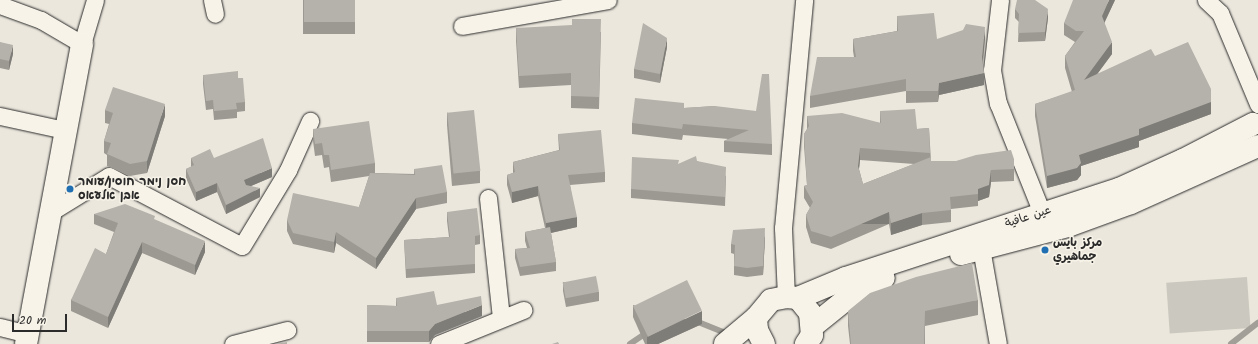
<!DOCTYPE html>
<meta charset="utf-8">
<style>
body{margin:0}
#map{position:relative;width:1258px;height:344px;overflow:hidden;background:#ebe7dd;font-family:Kalam,"Playpen Sans Arabic","Playpen Sans Hebrew",sans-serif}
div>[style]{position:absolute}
.green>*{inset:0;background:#cbc8bf;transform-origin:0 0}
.stream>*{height:5.5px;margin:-2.75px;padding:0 2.75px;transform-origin:2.75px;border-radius:2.75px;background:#a29f98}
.roads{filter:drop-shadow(0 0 1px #2b2b2b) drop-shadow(0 0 1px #2b2b2b)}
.street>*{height:17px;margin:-8.5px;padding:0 8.5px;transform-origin:8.5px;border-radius:8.5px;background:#f7f3e8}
.secondary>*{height:22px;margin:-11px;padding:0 11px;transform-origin:11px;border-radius:11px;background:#f7f3e8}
.wall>*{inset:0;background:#9c9993;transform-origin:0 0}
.shaded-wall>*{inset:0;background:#7f7d78;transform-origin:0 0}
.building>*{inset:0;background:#b5b2ab;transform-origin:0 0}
.dots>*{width:11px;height:11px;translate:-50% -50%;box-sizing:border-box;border:2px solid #f7f3e8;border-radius:50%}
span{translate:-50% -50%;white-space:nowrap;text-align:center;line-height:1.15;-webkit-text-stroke:3px #f7f3e8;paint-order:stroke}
.poi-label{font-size:12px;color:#2b2b2b;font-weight:700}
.left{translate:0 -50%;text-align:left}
.street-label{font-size:12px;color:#2b2b2b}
.scale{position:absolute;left:12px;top:314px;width:55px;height:18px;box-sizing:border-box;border:2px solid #2b2b2b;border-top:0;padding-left:5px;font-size:12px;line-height:14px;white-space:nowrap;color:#2b2b2b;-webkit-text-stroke:3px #f7f3e8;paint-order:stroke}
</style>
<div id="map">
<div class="green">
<div style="left:1247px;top:277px;width:51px;height:81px;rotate:86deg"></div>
</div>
<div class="stream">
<div style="left:696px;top:321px;width:35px;rotate:22deg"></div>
<div style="left:630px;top:344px;width:22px;rotate:-34deg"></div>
<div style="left:1231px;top:344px;width:34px;rotate:-38deg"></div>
</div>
<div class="roads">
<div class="street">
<div style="left:212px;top:0;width:14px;rotate:78deg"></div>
<div style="left:1000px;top:0;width:70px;rotate:96.5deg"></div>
<div style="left:992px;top:70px;width:34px;rotate:80deg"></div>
<div style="left:998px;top:103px;width:118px;rotate:68.2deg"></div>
<div style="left:1206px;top:0;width:19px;rotate:43deg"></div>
<div style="left:1220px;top:13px;width:99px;rotate:67.3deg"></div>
<div style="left:0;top:5px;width:44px;rotate:20.1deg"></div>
<div style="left:41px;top:20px;width:48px;rotate:30.3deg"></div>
<div style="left:82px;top:44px;width:46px;rotate:-73.5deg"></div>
<div style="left:462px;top:26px;width:148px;rotate:-10.1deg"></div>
<div style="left:0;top:116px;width:66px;rotate:12.2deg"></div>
<div style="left:488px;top:198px;width:121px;rotate:83.8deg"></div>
<div style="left:49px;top:213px;width:70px;rotate:-31.7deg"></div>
<div style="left:109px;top:176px;width:150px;rotate:27.8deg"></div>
<div style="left:242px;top:246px;width:89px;rotate:-58.8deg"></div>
<div style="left:288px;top:170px;width:54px;rotate:-65.8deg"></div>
<div style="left:981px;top:248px;width:97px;rotate:80deg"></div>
<div style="left:786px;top:297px;width:69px;rotate:-92.5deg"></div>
<div style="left:783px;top:228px;width:229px;rotate:-84.7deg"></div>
<div style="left:0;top:327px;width:29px;rotate:14deg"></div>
<div style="left:233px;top:344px;width:56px;rotate:-14.5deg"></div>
<div style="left:439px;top:344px;width:91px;rotate:-22deg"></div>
</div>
<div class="secondary">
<div style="left:961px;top:254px;width:111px;rotate:-14.7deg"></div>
<div style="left:1068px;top:226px;width:67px;rotate:-20.1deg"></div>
<div style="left:1131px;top:203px;width:139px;rotate:-24.2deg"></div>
<div style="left:798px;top:298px;width:52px;rotate:-22.6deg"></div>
<div style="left:846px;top:278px;width:287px;rotate:-18.1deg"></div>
<div style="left:1119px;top:189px;width:70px;rotate:-24.4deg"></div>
<div style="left:1183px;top:160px;width:79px;rotate:-27.2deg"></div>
<div style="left:813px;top:326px;width:59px;rotate:-38.8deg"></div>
<div style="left:859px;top:289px;width:27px;rotate:-24deg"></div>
<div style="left:26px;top:344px;width:305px;rotate:-79.4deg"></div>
<div style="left:725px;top:344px;width:40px;rotate:-40deg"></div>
<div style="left:764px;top:344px;width:16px;rotate:-117deg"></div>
<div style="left:757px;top:330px;width:12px;rotate:-95deg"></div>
<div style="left:756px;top:318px;width:23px;rotate:-50deg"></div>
<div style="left:771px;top:300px;width:15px;rotate:-11deg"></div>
<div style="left:786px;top:297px;width:12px;rotate:5deg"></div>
<div style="left:798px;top:298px;width:19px;rotate:51deg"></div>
<div style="left:810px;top:313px;width:22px;rotate:85deg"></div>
<div style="left:812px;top:335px;width:11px;rotate:124deg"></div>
</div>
</div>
<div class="wall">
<div style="left:303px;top:0;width:52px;height:34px"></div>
<div style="clip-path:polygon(1115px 0,1104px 23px,1112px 54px,1097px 74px,1155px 56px,1211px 114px,1139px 141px,1139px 147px,1081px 166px,1081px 175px,1077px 180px,1047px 188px,1035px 116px,1035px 104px,1072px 92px,1065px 68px,1065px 56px,1075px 42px,1064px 35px,1064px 23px)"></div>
<div style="clip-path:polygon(1015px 9px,1048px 18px,1045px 41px,1018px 42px,1019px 22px,1015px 18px)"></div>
<div style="clip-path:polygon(897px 16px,937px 39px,985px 39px,983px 63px,984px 85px,939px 95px,938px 102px,906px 103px,906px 91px,810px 108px,810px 96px,854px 57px,853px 51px,853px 39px,897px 31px)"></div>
<div style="clip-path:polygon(516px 28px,601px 32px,599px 109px,571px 108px,571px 85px,519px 88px,516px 41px)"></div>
<div style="clip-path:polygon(0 42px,13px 54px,9px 70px,0 68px)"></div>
<div style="clip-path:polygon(667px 47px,660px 83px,634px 78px,634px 69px)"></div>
<div style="clip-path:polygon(203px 75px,238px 78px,245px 102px,245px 111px,237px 112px,237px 118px,214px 120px,213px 109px,206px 110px,203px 84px)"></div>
<div style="clip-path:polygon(715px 106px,772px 144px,772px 155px,724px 152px,724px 141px,728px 139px,683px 135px,682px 140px,632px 134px,632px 123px,684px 108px)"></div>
<div style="clip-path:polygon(105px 110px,165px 116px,147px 173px,130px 176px,107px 166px,107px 155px,104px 153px,104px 141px,109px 124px,105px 123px)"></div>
<div style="clip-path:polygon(evenodd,880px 111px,917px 129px,929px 128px,931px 161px,956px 161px,1014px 159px,1014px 181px,991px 182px,989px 197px,978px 201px,978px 206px,951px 209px,951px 222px,922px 225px,891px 235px,889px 224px,831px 249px,811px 243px,806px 227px,806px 215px,810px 208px,804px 198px,804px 186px,807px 185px,804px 146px,804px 134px,807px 129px,807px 116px,880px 123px,880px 111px,860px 160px,914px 164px,863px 184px,859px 169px,860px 160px)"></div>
<div style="clip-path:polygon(447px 112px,480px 171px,480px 183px,452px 186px,447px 125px)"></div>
<div style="clip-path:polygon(313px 129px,375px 163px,375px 173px,414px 174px,414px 169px,447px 192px,447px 203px,416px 209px,376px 269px,336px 243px,334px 253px,293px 244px,287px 231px,287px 220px,359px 207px,369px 176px,331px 182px,329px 167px,324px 168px,322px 155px,315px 156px,313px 141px)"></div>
<div style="clip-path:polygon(558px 134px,605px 172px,605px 182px,570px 185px,577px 227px,551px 233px,556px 262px,556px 271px,520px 276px,515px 258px,515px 249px,527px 248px,525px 241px,525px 232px,545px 228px,538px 196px,512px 203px,507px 185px,507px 175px,513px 173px,513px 162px,559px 150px)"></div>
<div style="clip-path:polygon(191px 158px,214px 158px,272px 177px,251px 186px,260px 197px,226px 214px,217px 192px,196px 201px,186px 178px,186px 169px,191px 167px)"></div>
<div style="clip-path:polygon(697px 161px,726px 176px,725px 206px,631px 198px,631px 189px,679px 164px)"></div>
<div style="clip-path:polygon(447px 212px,480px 235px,480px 244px,475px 245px,475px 273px,406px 278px,404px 240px,449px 237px,447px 221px)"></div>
<div style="clip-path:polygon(94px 214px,155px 220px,205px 252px,195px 275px,142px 253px,108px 328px,71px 311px,71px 300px,106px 254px,114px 232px,94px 224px)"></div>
<div style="clip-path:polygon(765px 237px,763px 275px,747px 277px,734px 275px,734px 254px,731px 253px,731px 244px)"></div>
<div style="clip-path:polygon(563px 282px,599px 292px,599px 301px,566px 307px,563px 291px)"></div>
<div style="clip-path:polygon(396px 298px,437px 305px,482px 316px,435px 335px,429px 342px,367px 342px,367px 305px,396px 306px)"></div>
<div style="clip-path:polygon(978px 300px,978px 315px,925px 326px,925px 344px,850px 344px,848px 326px,848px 311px)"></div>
<div style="clip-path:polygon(633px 305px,702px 324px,658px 344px,645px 344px,633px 317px)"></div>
</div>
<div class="shaded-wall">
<div style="clip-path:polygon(1109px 0,1115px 0,1102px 28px,1102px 16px)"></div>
<div style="clip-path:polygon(1048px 9px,1048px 18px,1045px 41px,1045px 32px)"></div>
<div style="clip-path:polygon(985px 27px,985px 39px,982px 69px,982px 57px)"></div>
<div style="clip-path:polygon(667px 38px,667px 47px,660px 83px,660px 74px)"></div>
<div style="clip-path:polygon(1112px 42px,1112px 54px,1084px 92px,1084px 80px)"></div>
<div style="clip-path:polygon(13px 45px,13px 54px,9px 70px,9px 61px)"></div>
<div style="clip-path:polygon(984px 73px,984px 85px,939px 95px,938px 102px,939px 83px)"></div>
<div style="clip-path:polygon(1211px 89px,1211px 114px,1139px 141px,1139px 147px,1081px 166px,1081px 175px,1077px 180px,1047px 188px,1047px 176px,1079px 155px,1139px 129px)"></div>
<div style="clip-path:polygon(165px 104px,165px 116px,147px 173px,147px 161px)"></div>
<div style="clip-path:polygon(860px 148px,860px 160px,858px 177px,858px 166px)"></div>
<div style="clip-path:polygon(272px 168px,272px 177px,244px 189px,244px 180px)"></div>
<div style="clip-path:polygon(991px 170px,991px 182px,989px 197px,978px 201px,978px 189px)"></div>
<div style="clip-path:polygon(217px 183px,217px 192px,196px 201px,196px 192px)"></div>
<div style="clip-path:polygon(538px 186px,538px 196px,512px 203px,512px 192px)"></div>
<div style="clip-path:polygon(260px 188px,260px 197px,226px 214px,226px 205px)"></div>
<div style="clip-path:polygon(416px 198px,416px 209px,376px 269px,376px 258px)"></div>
<div style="left:889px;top:212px;width:12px;height:63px;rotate:90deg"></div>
<div style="clip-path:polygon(922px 213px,922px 225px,891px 235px,891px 223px)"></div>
<div style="clip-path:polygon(577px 217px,577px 227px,546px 234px,546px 223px)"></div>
<div style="clip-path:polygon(765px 228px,765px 237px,763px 275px,763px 266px)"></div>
<div style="clip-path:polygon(336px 232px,336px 243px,334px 253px,334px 242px)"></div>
<div style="clip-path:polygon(205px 241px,205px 252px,195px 275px,195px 265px)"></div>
<div style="clip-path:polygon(142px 242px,142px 253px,108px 328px,108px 317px)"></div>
<div style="clip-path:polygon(482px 305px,482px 316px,435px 335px,429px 342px,429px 331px,435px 324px)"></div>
<div style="clip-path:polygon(702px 311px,702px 324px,658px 344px,647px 344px,647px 337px)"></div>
</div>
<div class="building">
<div style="left:304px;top:0;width:51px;height:22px"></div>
<div style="clip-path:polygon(1017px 0,1035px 0,1048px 9px,1045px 32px,1018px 33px,1019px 14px,1015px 9px)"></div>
<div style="clip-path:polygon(1073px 0,1109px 0,1102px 16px,1112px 42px,1084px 80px,1151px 49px,1155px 56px,1188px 42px,1211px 89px,1211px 102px,1139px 129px,1139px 135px,1079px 155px,1081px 163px,1077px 168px,1047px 176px,1035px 104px,1075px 90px,1065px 56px,1084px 31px,1076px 31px,1064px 23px)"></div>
<div style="clip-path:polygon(934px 13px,937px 39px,963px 30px,966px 24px,985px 27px,982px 57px,984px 73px,939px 83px,938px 91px,906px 91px,906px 79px,810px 96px,817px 57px,856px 57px,853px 39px,898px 31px,897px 16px)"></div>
<div style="clip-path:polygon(572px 19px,601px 19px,599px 97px,571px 96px,571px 73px,519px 76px,516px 28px,572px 25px)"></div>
<div style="clip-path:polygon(643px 23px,667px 38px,660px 74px,634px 69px)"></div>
<div style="clip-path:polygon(0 42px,13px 45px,9px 61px,0 59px)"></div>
<div style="clip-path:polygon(238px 71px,238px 78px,243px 78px,245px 102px,236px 103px,237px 109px,214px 111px,213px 100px,206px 101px,203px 75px)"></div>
<div style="clip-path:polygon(762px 74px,769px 74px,772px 144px,724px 141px,749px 130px,683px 124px,682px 129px,632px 123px,635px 98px,684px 103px,684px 108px,715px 106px,756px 111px)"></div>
<div style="clip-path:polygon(113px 87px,165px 104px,147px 161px,130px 164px,107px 154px,111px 143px,104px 141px,113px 113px,105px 110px)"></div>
<div style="clip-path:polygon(915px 109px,917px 129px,929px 128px,930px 153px,860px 148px,858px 166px,863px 184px,931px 157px,931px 161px,956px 161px,976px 155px,1011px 150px,1014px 159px,1014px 169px,991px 170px,989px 185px,978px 189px,978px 194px,950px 197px,951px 210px,922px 213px,891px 223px,889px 212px,831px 237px,811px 231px,806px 215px,813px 202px,804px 186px,807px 185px,804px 134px,809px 126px,807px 116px,842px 113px,881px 123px,880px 111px)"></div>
<div style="left:474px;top:110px;width:61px;height:27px;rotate:84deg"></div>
<div style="clip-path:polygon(369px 121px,375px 163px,331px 170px,329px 155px,324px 155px,322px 143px,315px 144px,313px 129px)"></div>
<div style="clip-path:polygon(601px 130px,605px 172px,568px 175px,577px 217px,546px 223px,538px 186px,512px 192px,507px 175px,515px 172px,513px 162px,560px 150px,558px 134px)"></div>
<div style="clip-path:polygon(263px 138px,272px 168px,244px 180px,246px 185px,260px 188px,226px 205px,217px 183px,196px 192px,186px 169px,194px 165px,191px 158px,210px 149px,214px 158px)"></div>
<div style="clip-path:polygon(696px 156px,697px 161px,726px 167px,725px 197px,631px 189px,632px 157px,679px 160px,678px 164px)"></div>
<div style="clip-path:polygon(442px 165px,447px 192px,416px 198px,376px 258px,336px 232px,334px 242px,293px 233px,287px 220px,293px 193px,359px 207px,370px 173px,415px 175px,414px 169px)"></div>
<div style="clip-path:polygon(125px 204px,155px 216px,154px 219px,205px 241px,195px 265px,142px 242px,108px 317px,71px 300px,95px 248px,106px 254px,118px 223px,94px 214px)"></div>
<div style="clip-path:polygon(477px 208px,480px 235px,475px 236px,475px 264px,406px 269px,404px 240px,450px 237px,447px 212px)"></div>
<div style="clip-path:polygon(550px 227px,556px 262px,520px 267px,515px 249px,530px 248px,525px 232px)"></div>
<div style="clip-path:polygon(765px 228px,763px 266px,747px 268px,734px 266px,735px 245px,731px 244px,733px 230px)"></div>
<div style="clip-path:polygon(972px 263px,978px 300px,925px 311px,924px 344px,851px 344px,848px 311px,870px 293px,916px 277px)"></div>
<div style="left:596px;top:276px;width:16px;height:34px;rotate:79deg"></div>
<div style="left:687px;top:280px;width:34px;height:60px;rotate:64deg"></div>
<div style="clip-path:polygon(434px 291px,437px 305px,481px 296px,482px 305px,435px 324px,429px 331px,367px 331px,367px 305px,397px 306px,396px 298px)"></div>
<div style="clip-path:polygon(287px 342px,287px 344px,275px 344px)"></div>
<div style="clip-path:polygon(558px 342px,559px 344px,552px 344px)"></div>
</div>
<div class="dots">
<div style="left:70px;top:189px;background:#1f6fb2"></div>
<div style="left:1045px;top:250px;background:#1f6fb2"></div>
</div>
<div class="poi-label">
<span class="left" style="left:78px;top:189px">חסן נימר חוסין/עומר<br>אבן אלעאס</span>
<span class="left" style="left:1053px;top:250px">مركز بايس<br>جماهيري</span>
</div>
<div class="street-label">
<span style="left:1028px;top:217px;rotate:-18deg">عين عافية</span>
</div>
<div class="scale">20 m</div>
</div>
